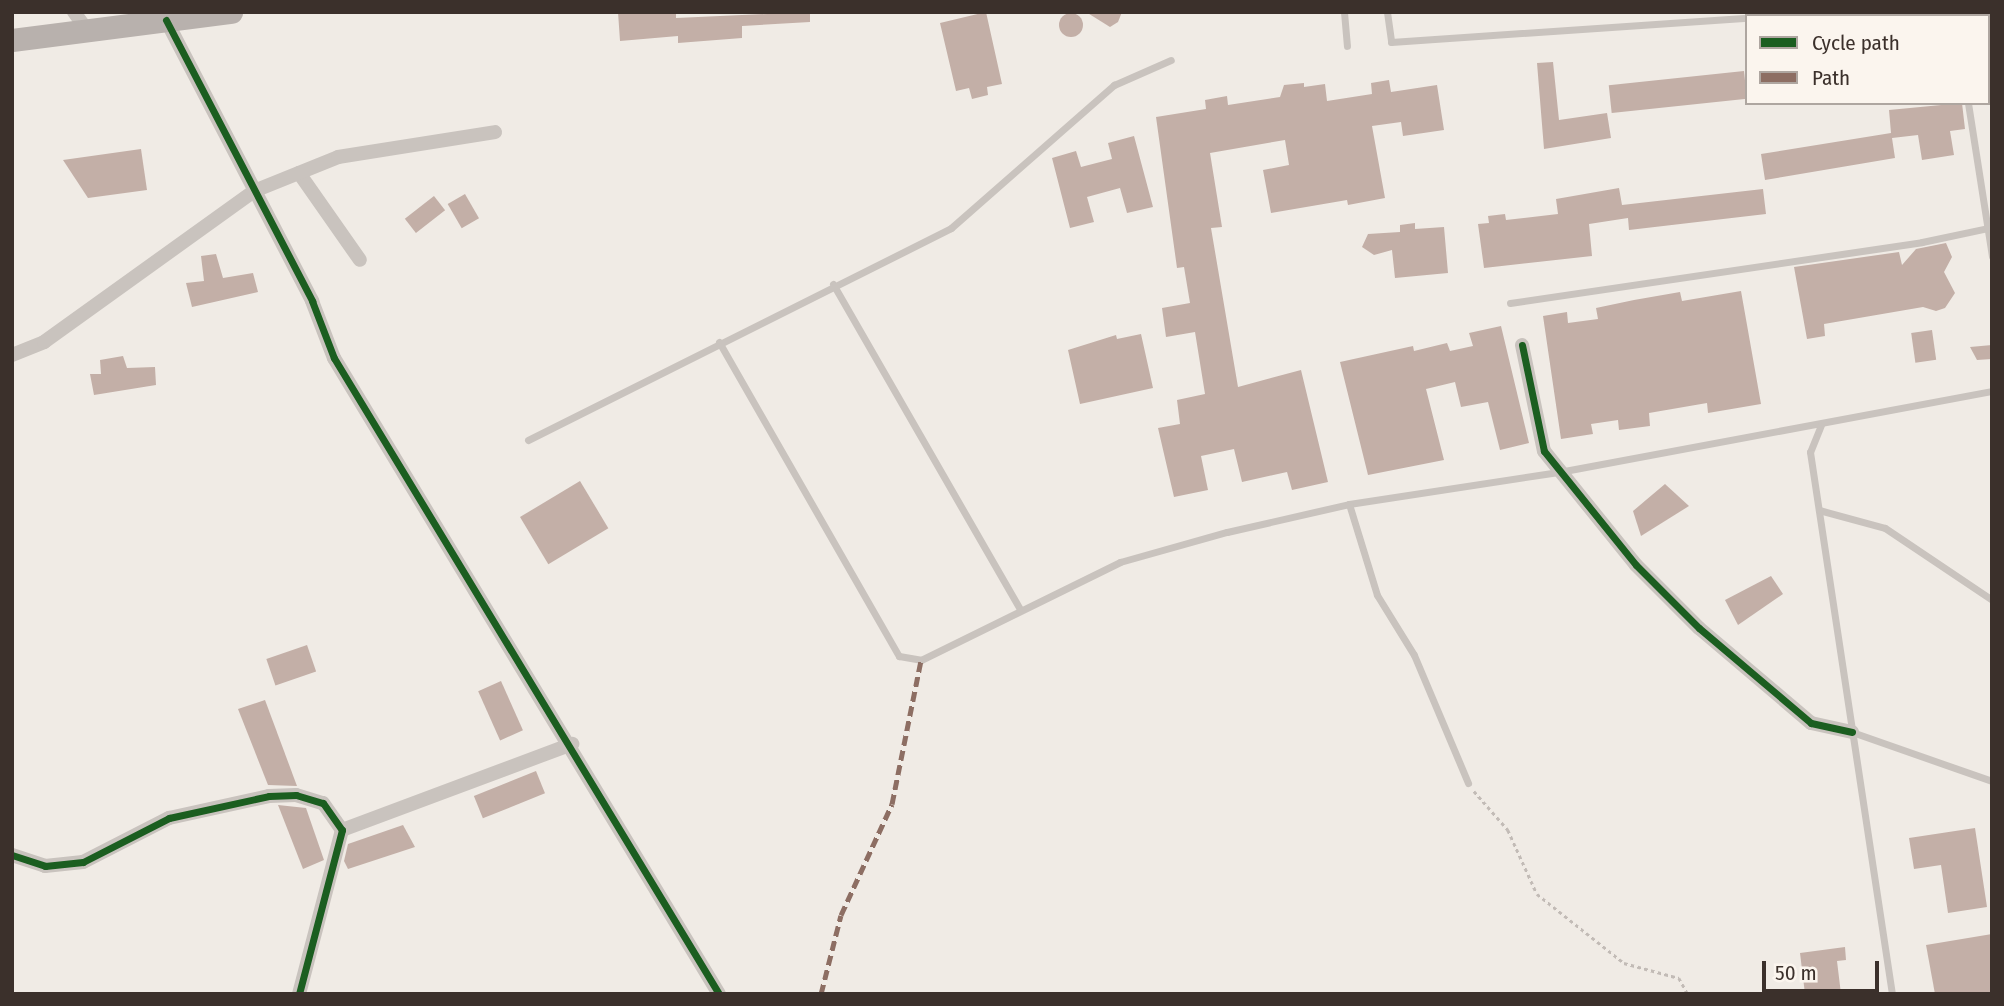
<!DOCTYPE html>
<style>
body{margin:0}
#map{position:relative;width:2004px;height:1006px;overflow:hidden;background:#f0ebe5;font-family:"Fira Sans Condensed",sans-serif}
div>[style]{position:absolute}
.building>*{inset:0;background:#c3afa7;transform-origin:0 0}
.round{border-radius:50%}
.path>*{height:2.5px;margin-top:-1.25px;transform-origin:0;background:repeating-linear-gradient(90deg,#c2bbb6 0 3.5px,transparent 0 7px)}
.lane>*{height:7px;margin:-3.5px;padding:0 3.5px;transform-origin:3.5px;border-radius:3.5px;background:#c9c3be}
.street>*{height:14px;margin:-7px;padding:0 7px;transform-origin:7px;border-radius:7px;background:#c9c3be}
.primary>*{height:23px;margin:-11.5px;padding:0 11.5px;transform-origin:11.5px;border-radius:11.5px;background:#b8b1ad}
.quiet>*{height:5px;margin-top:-2.5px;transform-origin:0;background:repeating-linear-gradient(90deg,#8d6e63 0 10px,transparent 0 15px)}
.cycleway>*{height:7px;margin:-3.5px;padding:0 3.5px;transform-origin:3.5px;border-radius:3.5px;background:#1b5e20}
span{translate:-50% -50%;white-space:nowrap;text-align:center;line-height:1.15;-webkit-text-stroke:5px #fbf5ee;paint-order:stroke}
.frame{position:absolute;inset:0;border:14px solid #3b302b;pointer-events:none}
.legend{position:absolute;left:1745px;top:14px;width:245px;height:91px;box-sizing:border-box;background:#fbf5ee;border:2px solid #aea6a0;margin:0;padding:9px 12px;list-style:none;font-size:21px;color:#3b302b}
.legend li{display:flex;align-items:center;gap:14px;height:35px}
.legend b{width:35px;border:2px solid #aea6a0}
.scale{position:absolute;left:1762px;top:961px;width:117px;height:32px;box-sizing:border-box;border:4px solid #3b302b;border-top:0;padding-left:9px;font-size:21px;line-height:24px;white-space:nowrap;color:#3b302b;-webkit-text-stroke:5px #fbf5ee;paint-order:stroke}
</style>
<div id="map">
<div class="building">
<div style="clip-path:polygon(618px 12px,676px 12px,676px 18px,810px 12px,810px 22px,742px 26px,742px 38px,678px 43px,678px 36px,620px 41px)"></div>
<div style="clip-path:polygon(986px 12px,1002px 84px,987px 87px,988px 95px,972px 99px,969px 88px,956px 91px,940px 23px)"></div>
<div style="clip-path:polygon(1086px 12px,1122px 12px,1118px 22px,1110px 27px)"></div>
<div class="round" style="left:1059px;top:13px;width:24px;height:24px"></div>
<div style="clip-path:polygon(1553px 62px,1559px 120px,1607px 113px,1611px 138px,1544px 149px,1537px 63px)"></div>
<div style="left:1744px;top:71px;width:28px;height:136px;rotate:84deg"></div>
<div style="clip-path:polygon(1389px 80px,1391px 92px,1437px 85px,1444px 130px,1403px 136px,1401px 122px,1372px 126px,1385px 198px,1348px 205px,1347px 200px,1271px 213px,1263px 170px,1289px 165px,1285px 140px,1210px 153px,1222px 227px,1211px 228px,1238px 387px,1301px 370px,1328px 482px,1292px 490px,1287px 472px,1242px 482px,1234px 449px,1201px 456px,1208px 490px,1174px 497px,1158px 428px,1180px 424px,1177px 400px,1205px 394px,1195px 332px,1166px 337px,1162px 308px,1190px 303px,1184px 267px,1177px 268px,1156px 117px,1206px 109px,1205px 100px,1227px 96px,1228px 105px,1280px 97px,1284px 85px,1304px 83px,1304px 87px,1325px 84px,1327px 101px,1372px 94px,1371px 83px)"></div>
<div style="clip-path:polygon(1962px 103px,1965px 129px,1950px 131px,1954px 155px,1922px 160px,1918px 135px,1892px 138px,1895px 158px,1765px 180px,1761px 154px,1891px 133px,1889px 110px)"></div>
<div style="clip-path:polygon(1134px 136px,1153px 207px,1127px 213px,1120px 188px,1087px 197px,1094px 222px,1070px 228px,1052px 158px,1076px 151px,1081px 167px,1112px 159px,1108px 143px)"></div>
<div style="clip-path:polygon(141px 149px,147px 190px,88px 198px,63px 160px)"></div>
<div style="clip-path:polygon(1619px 188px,1622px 205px,1763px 189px,1766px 214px,1629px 230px,1628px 218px,1589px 224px,1592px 256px,1484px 268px,1478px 224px,1489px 223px,1488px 216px,1505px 214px,1506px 220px,1558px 214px,1556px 199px)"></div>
<div style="left:465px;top:194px;width:28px;height:20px;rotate:60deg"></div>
<div style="left:434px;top:196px;width:18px;height:37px;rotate:52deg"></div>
<div style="clip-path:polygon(1415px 223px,1415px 229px,1444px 227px,1448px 273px,1395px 278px,1392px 250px,1374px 255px,1362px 247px,1368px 234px,1400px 232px,1400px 225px)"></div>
<div style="clip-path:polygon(1946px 243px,1952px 257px,1944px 272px,1955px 293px,1945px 308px,1936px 311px,1923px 307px,1824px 324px,1825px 336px,1807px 339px,1794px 267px,1899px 252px,1902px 265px,1916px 249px)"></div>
<div style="clip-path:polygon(216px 254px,223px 278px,253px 273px,258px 292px,192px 307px,186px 283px,204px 281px,201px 256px)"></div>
<div style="clip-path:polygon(1741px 291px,1761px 404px,1708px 413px,1707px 403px,1649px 413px,1650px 426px,1619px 430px,1618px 420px,1591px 424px,1593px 434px,1561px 439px,1543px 316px,1567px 312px,1568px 323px,1598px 319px,1596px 308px,1634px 300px,1680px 292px,1682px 301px)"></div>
<div style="clip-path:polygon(1501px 326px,1529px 443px,1500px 450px,1488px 402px,1461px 407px,1455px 382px,1426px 389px,1444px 460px,1368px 475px,1340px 362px,1413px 346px,1414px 351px,1447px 343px,1450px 351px,1473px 346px,1469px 333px)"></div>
<div style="left:1932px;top:330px;width:30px;height:21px;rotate:82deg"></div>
<div style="clip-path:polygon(1141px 334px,1153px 388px,1080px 404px,1068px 350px,1116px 335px,1117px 339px)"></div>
<div style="clip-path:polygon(1992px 345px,1992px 359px,1977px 360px,1970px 347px)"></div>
<div style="clip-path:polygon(123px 356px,127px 368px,155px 367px,156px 385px,94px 395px,90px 374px,101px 374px,100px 360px)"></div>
<div style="left:580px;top:481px;width:55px;height:70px;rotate:59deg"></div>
<div style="clip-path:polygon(1665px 484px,1689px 506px,1641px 536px,1633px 511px)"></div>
<div style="clip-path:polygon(1771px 576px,1783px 594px,1738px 625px,1725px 600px)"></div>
<div style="left:307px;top:645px;width:28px;height:43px;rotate:71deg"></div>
<div style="left:501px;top:681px;width:54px;height:25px;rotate:66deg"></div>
<div style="clip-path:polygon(265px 700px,297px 786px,268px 785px,238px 709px)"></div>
<div style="left:536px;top:771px;width:24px;height:67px;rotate:68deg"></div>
<div style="clip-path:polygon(278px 805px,306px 808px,324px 860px,303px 869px)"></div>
<div style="clip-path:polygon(403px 825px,415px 847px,348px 869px,344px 861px,348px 844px)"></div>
<div style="clip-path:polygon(1975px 828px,1987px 907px,1948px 913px,1941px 865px,1914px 869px,1909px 838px)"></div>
<div style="clip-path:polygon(1992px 934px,1992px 994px,1935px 994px,1926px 945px)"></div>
<div style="clip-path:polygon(1845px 947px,1846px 960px,1837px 961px,1841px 994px,1805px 994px,1800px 953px)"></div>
</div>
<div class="path">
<div style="left:1474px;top:791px;width:52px;rotate:48.9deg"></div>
<div style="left:1508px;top:830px;width:70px;rotate:65.6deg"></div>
<div style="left:1537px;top:894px;width:111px;rotate:38.4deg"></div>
<div style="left:1624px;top:963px;width:57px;rotate:15.3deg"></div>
<div style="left:1679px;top:978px;width:18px;rotate:61deg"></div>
</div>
<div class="lane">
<div style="left:1344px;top:12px;width:34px;rotate:85deg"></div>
<div style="left:1387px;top:12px;width:30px;rotate:82deg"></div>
<div style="left:1391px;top:42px;width:357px;rotate:-3.9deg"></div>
<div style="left:1778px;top:16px;width:93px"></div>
<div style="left:1968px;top:103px;width:155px;rotate:81.1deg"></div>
<div style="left:833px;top:284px;width:375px;rotate:60.1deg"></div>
<div style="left:1510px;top:303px;width:416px;rotate:-8.4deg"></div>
<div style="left:1922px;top:242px;width:67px;rotate:-12deg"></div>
<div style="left:719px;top:342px;width:362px;rotate:60.2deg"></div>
<div style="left:899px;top:656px;width:22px;rotate:10deg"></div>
<div style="left:921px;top:660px;width:222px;rotate:-26.2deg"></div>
<div style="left:1120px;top:562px;width:111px;rotate:-15.7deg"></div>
<div style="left:1227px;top:532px;width:125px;rotate:-12.9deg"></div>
<div style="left:1349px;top:504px;width:212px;rotate:-8.7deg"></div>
<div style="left:1559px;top:472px;width:441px;rotate:-10.6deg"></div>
<div style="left:1821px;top:425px;width:29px;rotate:112deg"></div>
<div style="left:1810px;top:452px;width:548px;rotate:81.4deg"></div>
<div style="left:528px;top:440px;width:473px;rotate:-26.6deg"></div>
<div style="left:951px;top:228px;width:217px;rotate:-41.3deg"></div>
<div style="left:1114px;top:85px;width:62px;rotate:-23.7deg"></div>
<div style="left:1349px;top:504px;width:95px;rotate:72.9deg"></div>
<div style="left:1377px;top:595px;width:70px;rotate:58.3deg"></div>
<div style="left:1414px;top:655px;width:139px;rotate:67.1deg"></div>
<div style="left:1819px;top:510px;width:68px;rotate:15.3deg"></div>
<div style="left:1885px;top:528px;width:129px;rotate:33.9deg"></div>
<div style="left:1852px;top:732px;width:148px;rotate:19.3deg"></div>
</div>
<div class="street">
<div style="left:74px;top:12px;width:22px;rotate:54deg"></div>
<div style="left:166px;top:20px;width:317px;rotate:62.5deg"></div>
<div style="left:312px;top:301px;width:61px;rotate:68.9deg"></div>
<div style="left:334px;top:358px;width:743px;rotate:58.81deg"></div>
<div style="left:299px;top:173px;width:106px;rotate:55deg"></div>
<div style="left:1522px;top:345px;width:108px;rotate:78.3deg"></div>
<div style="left:1544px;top:451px;width:146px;rotate:51.1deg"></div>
<div style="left:1636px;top:565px;width:89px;rotate:45deg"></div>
<div style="left:1699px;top:628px;width:147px;rotate:40.3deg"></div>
<div style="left:1811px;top:723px;width:42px;rotate:12.4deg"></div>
<div style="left:12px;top:355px;width:35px;rotate:-22deg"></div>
<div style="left:44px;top:342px;width:259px;rotate:-35.7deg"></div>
<div style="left:254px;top:191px;width:91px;rotate:-22deg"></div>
<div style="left:338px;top:157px;width:159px;rotate:-9deg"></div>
<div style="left:342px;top:830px;width:246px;rotate:-20.5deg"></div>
<div style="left:12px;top:855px;width:35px;rotate:18deg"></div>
<div style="left:45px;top:866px;width:38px;rotate:-6deg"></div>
<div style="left:83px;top:862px;width:97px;rotate:-27.1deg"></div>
<div style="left:169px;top:818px;width:102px;rotate:-12.4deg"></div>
<div style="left:269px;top:796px;width:27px;rotate:-2deg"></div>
<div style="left:296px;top:795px;width:28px;rotate:17deg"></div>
<div style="left:323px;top:803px;width:33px;rotate:55deg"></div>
<div style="left:342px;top:830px;width:170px;rotate:104.7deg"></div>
</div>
<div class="primary">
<div style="left:12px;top:40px;width:221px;rotate:-7.3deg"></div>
</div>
<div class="quiet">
<div style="left:821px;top:994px;width:81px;rotate:-75.8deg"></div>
<div style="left:841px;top:915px;width:122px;rotate:-65.3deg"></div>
<div style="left:892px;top:804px;width:147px;rotate:-78.6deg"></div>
</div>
<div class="cycleway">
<div style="left:166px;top:20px;width:317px;rotate:62.5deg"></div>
<div style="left:312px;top:301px;width:61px;rotate:68.9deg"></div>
<div style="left:334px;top:358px;width:743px;rotate:58.81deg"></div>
<div style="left:1522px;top:345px;width:108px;rotate:78.3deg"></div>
<div style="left:1544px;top:451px;width:146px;rotate:51.1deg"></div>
<div style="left:1636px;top:565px;width:89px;rotate:45deg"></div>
<div style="left:1699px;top:628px;width:147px;rotate:40.3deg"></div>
<div style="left:1811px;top:723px;width:42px;rotate:12.4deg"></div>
<div style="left:12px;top:855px;width:35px;rotate:18deg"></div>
<div style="left:45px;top:866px;width:38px;rotate:-6deg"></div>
<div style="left:83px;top:862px;width:97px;rotate:-27.1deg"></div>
<div style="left:169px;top:818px;width:102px;rotate:-12.4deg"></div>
<div style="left:269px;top:796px;width:27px;rotate:-2deg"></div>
<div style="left:296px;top:795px;width:28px;rotate:17deg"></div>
<div style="left:323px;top:803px;width:33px;rotate:55deg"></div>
<div style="left:342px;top:830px;width:170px;rotate:104.7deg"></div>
</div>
<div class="frame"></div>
<ul class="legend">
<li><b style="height:9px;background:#1b5e20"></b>Cycle path</li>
<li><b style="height:9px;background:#8d6e63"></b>Path</li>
</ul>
<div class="scale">50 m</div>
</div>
